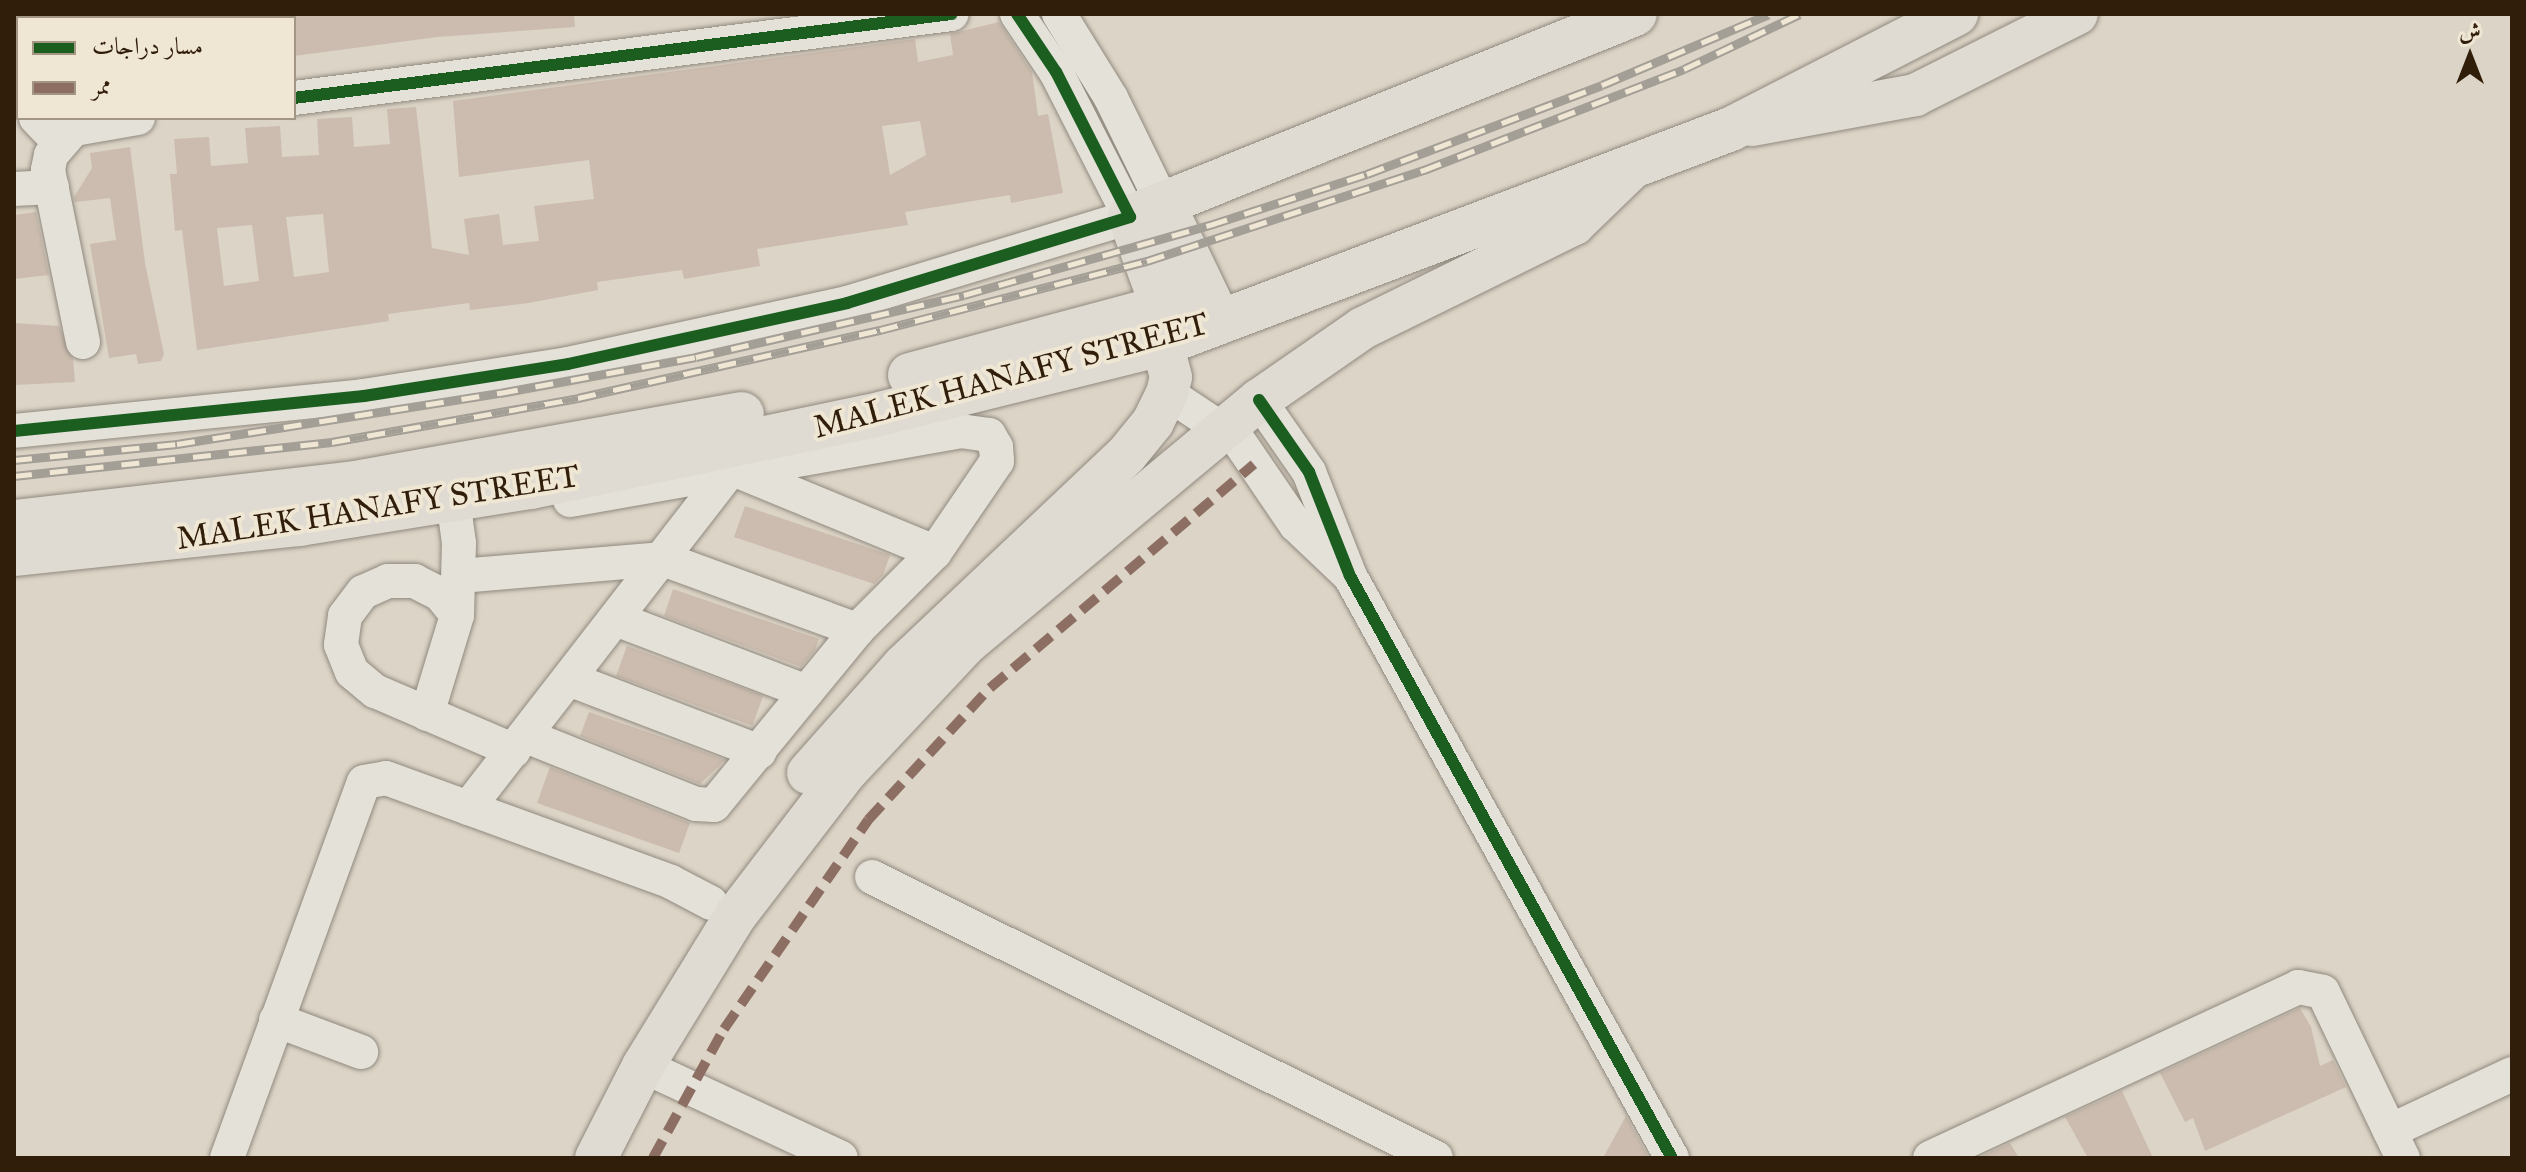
<!DOCTYPE html>
<meta charset="utf-8">
<style>
body{margin:0}
#map{position:relative;width:2526px;height:1172px;overflow:hidden;background:#dcd4c6;font-family:"IM FELL Great Primer",Amiri,serif}
div>[style]{position:absolute}
.building>*{inset:0;background:#cbbcaf;transform-origin:0 0}
.roads{filter:drop-shadow(0 0 2px #90897e) drop-shadow(0 0 2px #90897e)}
.minor>*{height:34px;margin:-17px;padding:0 17px;transform-origin:17px;border-radius:17px;background:#e4e1d9}
.major>*{height:42px;margin:-21px;padding:0 21px;transform-origin:21px;border-radius:21px;background:#dfdbd3}
.highway>*{height:44px;margin:-22px;padding:0 22px;transform-origin:22px;border-radius:22px;background:#dfdbd3}
.rail>*{height:9px;margin-top:-4.5px;transform-origin:0;background:repeating-linear-gradient(90deg,#efe6d3 0 18px,#a39e96 0 36px);box-sizing:border-box;border-block:2px solid #a39e96}
.quiet>*{height:10px;margin-top:-5px;transform-origin:0;background:repeating-linear-gradient(90deg,#8d6e63 0 20px,transparent 0 30px)}
.cycleway>*{height:12px;margin:-6px;padding:0 6px;transform-origin:6px;border-radius:6px;background:#1b5e20}
span{translate:-50% -50%;white-space:nowrap;text-align:center;line-height:1.15;-webkit-text-stroke:8px #efe6d3;paint-order:stroke}
.street-label{font-size:32px;color:#301d0a}
.frame{position:absolute;inset:0;border:16px solid #301d0a;pointer-events:none}
.legend{position:absolute;left:16px;top:16px;width:280px;height:104px;box-sizing:border-box;background:#efe6d3;border:2px solid #a39683;margin:0;padding:10px 14px;list-style:none;font-size:24px;color:#301d0a}
.legend li{display:flex;align-items:center;gap:16px;height:40px}
.legend b{width:40px;border:2px solid #a39683}
.north{position:absolute;left:2430px;top:16px;width:80px;height:80px;-webkit-text-stroke:6px #efe6d3;paint-order:stroke;rotate:0deg;font-size:22px;font-weight:700;line-height:32px;text-align:center;color:#301d0a}
.north::after{content:'';display:block;margin:auto;width:28px;height:36px;background:#301d0a;clip-path:polygon(50% 0,100% 100%,50% 72%,0 100%)}
</style>
<div id="map">
<div class="building">
<div style="clip-path:polygon(294px 14px,574px 14px,575px 27px,437px 37px,294px 56px)"></div>
<div style="clip-path:polygon(evenodd,999px 22px,1032px 72px,1038px 116px,1048px 114px,1063px 193px,1011px 203px,1010px 195px,905px 212px,908px 225px,757px 249px,760px 266px,684px 279px,682px 270px,597px 282px,598px 290px,528px 303px,470px 310px,469px 303px,388px 314px,389px 321px,197px 350px,182px 230px,175px 231px,170px 174px,177px 174px,174px 139px,209px 137px,211px 166px,248px 163px,245px 128px,280px 126px,282px 157px,319px 155px,317px 119px,352px 117px,354px 147px,390px 144px,387px 109px,416px 107px,432px 248px,469px 255px,464px 219px,499px 214px,503px 245px,539px 241px,534px 206px,594px 199px,589px 160px,459px 177px,453px 101px,915px 39px,918px 62px,953px 55px,950px 34px,999px 22px,920px 121px,926px 155px,890px 175px,882px 126px,920px 121px,999px 22px,323px 214px,329px 272px,294px 277px,286px 217px,323px 214px,999px 22px,252px 225px,259px 281px,224px 286px,217px 228px,252px 225px)"></div>
<div style="clip-path:polygon(130px 147px,145px 263px,164px 354px,161px 361px,138px 364px,136px 354px,109px 358px,90px 244px,116px 240px,110px 198px,75px 202px,74px 197px,92px 168px,90px 153px)"></div>
<div style="clip-path:polygon(36px 212px,49px 275px,14px 279px,14px 215px)"></div>
<div style="clip-path:polygon(14px 323px,59px 326px,73px 359px,75px 382px,14px 385px)"></div>
<div style="clip-path:polygon(745px 506px,890px 555px,883px 575px,874px 584px,734px 537px)"></div>
<div style="clip-path:polygon(673px 589px,819px 639px,815px 650px,801px 667px,664px 616px)"></div>
<div style="left:627px;top:646px;width:145px;height:32px;rotate:20deg"></div>
<div style="clip-path:polygon(589px 712px,688px 746px,725px 760px,700px 784px,580px 736px)"></div>
<div style="clip-path:polygon(550px 767px,690px 823px,679px 853px,537px 803px)"></div>
<div style="clip-path:polygon(2300px 1008px,2311px 1027px,2320px 1066px,2333px 1060px,2346px 1087px,2205px 1151px,2193px 1118px,2185px 1122px,2160px 1073px)"></div>
<div style="clip-path:polygon(2122px 1091px,2153px 1158px,2088px 1158px,2065px 1117px)"></div>
<div style="clip-path:polygon(1626px 1116px,1649px 1158px,1603px 1158px)"></div>
<div style="clip-path:polygon(2010px 1143px,2019px 1158px,1977px 1158px)"></div>
</div>
<div class="roads">
<div class="minor">
<div style="left:1059px;top:14px;width:99px;rotate:58.2deg"></div>
<div style="left:1111px;top:98px;width:118px;rotate:63.9deg"></div>
<div style="left:14px;top:90px;width:7px;rotate:56deg"></div>
<div style="left:294px;top:98px;width:663px;rotate:-7.28deg"></div>
<div style="left:36px;top:118px;width:33px;rotate:46deg"></div>
<div style="left:14px;top:189px;width:38px;rotate:-3deg"></div>
<div style="left:83px;top:342px;width:176px;rotate:-101.5deg"></div>
<div style="left:48px;top:170px;width:15px;rotate:-79deg"></div>
<div style="left:51px;top:155px;width:35px;rotate:-49deg"></div>
<div style="left:74px;top:129px;width:65px;rotate:-9.8deg"></div>
<div style="left:1167px;top:393px;width:85px;rotate:33.5deg"></div>
<div style="left:1238px;top:440px;width:103px;rotate:55.7deg"></div>
<div style="left:1296px;top:525px;width:74px;rotate:43.4deg"></div>
<div style="left:1259px;top:400px;width:88px;rotate:55.2deg"></div>
<div style="left:1309px;top:472px;width:112px;rotate:68.5deg"></div>
<div style="left:1350px;top:576px;width:665px;rotate:61.05deg"></div>
<div style="left:14px;top:431px;width:352px;rotate:-5.7deg"></div>
<div style="left:364px;top:396px;width:206px;rotate:-8.9deg"></div>
<div style="left:568px;top:364px;width:286px;rotate:-12.3deg"></div>
<div style="left:847px;top:303px;width:296px;rotate:-16.9deg"></div>
<div style="left:1130px;top:217px;width:163px;rotate:-117deg"></div>
<div style="left:1056px;top:72px;width:70px;rotate:-123.9deg"></div>
<div style="left:738px;top:471px;width:213px;rotate:22.4deg"></div>
<div style="left:460px;top:576px;width:204px;rotate:-4.8deg"></div>
<div style="left:663px;top:559px;width:207px;rotate:20.1deg"></div>
<div style="left:457px;top:615px;width:27px;rotate:-129deg"></div>
<div style="left:440px;top:594px;width:28px;rotate:-153deg"></div>
<div style="left:415px;top:581px;width:27px;rotate:180deg"></div>
<div style="left:388px;top:581px;width:27px;rotate:156deg"></div>
<div style="left:363px;top:592px;width:30px;rotate:127deg"></div>
<div style="left:345px;top:616px;width:29px;rotate:98deg"></div>
<div style="left:341px;top:645px;width:29px;rotate:68deg"></div>
<div style="left:352px;top:672px;width:30px;rotate:40deg"></div>
<div style="left:375px;top:691px;width:151px;rotate:23.3deg"></div>
<div style="left:616px;top:619px;width:204px;rotate:20.9deg"></div>
<div style="left:569px;top:679px;width:204px;rotate:20.9deg"></div>
<div style="left:427px;top:714px;width:103px;rotate:-73.1deg"></div>
<div style="left:457px;top:615px;width:72px;rotate:-88.4deg"></div>
<div style="left:459px;top:543px;width:43px;rotate:-97.9deg"></div>
<div style="left:526px;top:736px;width:183px;rotate:21.8deg"></div>
<div style="left:696px;top:804px;width:18px;rotate:3deg"></div>
<div style="left:714px;top:805px;width:226px;rotate:-50.7deg"></div>
<div style="left:857px;top:630px;width:110px;rotate:-45deg"></div>
<div style="left:935px;top:552px;width:110px;rotate:-55.7deg"></div>
<div style="left:997px;top:461px;width:14px;rotate:-94deg"></div>
<div style="left:996px;top:447px;width:14px;rotate:-120deg"></div>
<div style="left:989px;top:435px;width:27px;rotate:-172deg"></div>
<div style="left:962px;top:431px;width:398px;rotate:170deg"></div>
<div style="left:468px;top:808px;width:425px;rotate:-52.2deg"></div>
<div style="left:872px;top:877px;width:630px;rotate:26.48deg"></div>
<div style="left:276px;top:1020px;width:91px;rotate:20.6deg"></div>
<div style="left:643px;top:1066px;width:218px;rotate:24.9deg"></div>
<div style="left:2390px;top:1131px;width:135px;rotate:-25deg"></div>
<div style="left:227px;top:1158px;width:400px;rotate:-70deg"></div>
<div style="left:364px;top:782px;width:22px;rotate:-10deg"></div>
<div style="left:386px;top:778px;width:303px;rotate:20deg"></div>
<div style="left:671px;top:882px;width:45px;rotate:27.7deg"></div>
<div style="left:1930px;top:1158px;width:406px;rotate:-24.9deg"></div>
<div style="left:2298px;top:987px;width:25px;rotate:11deg"></div>
<div style="left:2323px;top:992px;width:184px;rotate:64.3deg"></div>
</div>
<div class="major">
<div style="left:1752px;top:125px;width:166px;rotate:-10.4deg"></div>
<div style="left:1915px;top:95px;width:181px;rotate:-26.6deg"></div>
<div style="left:808px;top:773px;width:143px;rotate:-48.4deg"></div>
<div style="left:903px;top:666px;width:308px;rotate:-43.4deg"></div>
<div style="left:1127px;top:454px;width:41px;rotate:-50.9deg"></div>
<div style="left:1153px;top:422px;width:32px;rotate:-64deg"></div>
<div style="left:1167px;top:393px;width:16px;rotate:-76deg"></div>
<div style="left:1171px;top:377px;width:34px;rotate:-105deg"></div>
<div style="left:596px;top:1158px;width:103px;rotate:-62.9deg"></div>
<div style="left:643px;top:1066px;width:177px;rotate:-58.4deg"></div>
<div style="left:736px;top:915px;width:178px;rotate:-52.5deg"></div>
<div style="left:844px;top:774px;width:178px;rotate:-46.8deg"></div>
<div style="left:966px;top:644px;width:381px;rotate:-39.8deg"></div>
<div style="left:1259px;top:400px;width:126px;rotate:-34.7deg"></div>
<div style="left:1363px;top:328px;width:235px;rotate:-26.2deg"></div>
<div style="left:1574px;top:224px;width:82px;rotate:-44deg"></div>
</div>
<div class="highway">
<div style="left:1163px;top:204px;width:130px;rotate:64.4deg"></div>
<div style="left:1164px;top:335px;width:27px;rotate:-92deg"></div>
<div style="left:1163px;top:308px;width:97px;rotate:-109.9deg"></div>
<div style="left:1130px;top:217px;width:544px;rotate:-21.9deg"></div>
<div style="left:910px;top:375px;width:305px;rotate:-15deg"></div>
<div style="left:14px;top:522px;width:337px;rotate:-6.5deg"></div>
<div style="left:349px;top:484px;width:399px;rotate:-10.1deg"></div>
<div style="left:14px;top:554px;width:287px;rotate:-6deg"></div>
<div style="left:299px;top:524px;width:235px;rotate:-9.1deg"></div>
<div style="left:531px;top:487px;width:343px;rotate:-11.8deg"></div>
<div style="left:867px;top:417px;width:304px;rotate:-13.9deg"></div>
<div style="left:1162px;top:344px;width:608px;rotate:-20.7deg"></div>
<div style="left:1731px;top:129px;width:253px;rotate:-27.1deg"></div>
</div>
</div>
<div class="rail">
<div style="left:14px;top:460px;width:164px;rotate:-5.6deg"></div>
<div style="left:177px;top:444px;width:327px;rotate:-9deg"></div>
<div style="left:500px;top:393px;width:199px;rotate:-10.4deg"></div>
<div style="left:696px;top:357px;width:275px;rotate:-13deg"></div>
<div style="left:964px;top:295px;width:256px;rotate:-15.9deg"></div>
<div style="left:1210px;top:225px;width:165px;rotate:-18deg"></div>
<div style="left:1367px;top:174px;width:251px;rotate:-20.7deg"></div>
<div style="left:1602px;top:85px;width:181px;rotate:-23deg"></div>
<div style="left:14px;top:476px;width:320px;rotate:-6.1deg"></div>
<div style="left:332px;top:442px;width:250px;rotate:-10.1deg"></div>
<div style="left:578px;top:398px;width:310px;rotate:-12.7deg"></div>
<div style="left:880px;top:330px;width:276px;rotate:-14.5deg"></div>
<div style="left:1147px;top:261px;width:292px;rotate:-18.2deg"></div>
<div style="left:1424px;top:170px;width:279px;rotate:-21.2deg"></div>
<div style="left:1684px;top:69px;width:128px;rotate:-25.4deg"></div>
</div>
<div class="quiet">
<div style="left:653px;top:1158px;width:147px;rotate:-61.2deg"></div>
<div style="left:724px;top:1029px;width:254px;rotate:-55.4deg"></div>
<div style="left:868px;top:820px;width:180px;rotate:-47.3deg"></div>
<div style="left:990px;top:688px;width:346px;rotate:-40.3deg"></div>
</div>
<div class="cycleway">
<div style="left:294px;top:98px;width:663px;rotate:-7.28deg"></div>
<div style="left:1259px;top:400px;width:88px;rotate:55.2deg"></div>
<div style="left:1309px;top:472px;width:112px;rotate:68.5deg"></div>
<div style="left:1350px;top:576px;width:665px;rotate:61.05deg"></div>
<div style="left:14px;top:431px;width:352px;rotate:-5.7deg"></div>
<div style="left:364px;top:396px;width:206px;rotate:-8.9deg"></div>
<div style="left:568px;top:364px;width:286px;rotate:-12.3deg"></div>
<div style="left:847px;top:303px;width:296px;rotate:-16.9deg"></div>
<div style="left:1130px;top:217px;width:163px;rotate:-117deg"></div>
<div style="left:1056px;top:72px;width:70px;rotate:-123.9deg"></div>
</div>
<div class="street-label">
<span style="left:1011px;top:376px;rotate:-15deg">MALEK HANAFY STREET</span>
<span style="left:378px;top:508px;rotate:-9deg">MALEK HANAFY STREET</span>
</div>
<div class="frame"></div>
<ul class="legend">
<li><b style="height:10px;background:#1b5e20"></b>مسار دراجات</li>
<li><b style="height:10px;background:#8d6e63"></b>ممر</li>
</ul>
<div class="north">ش</div>
</div>
